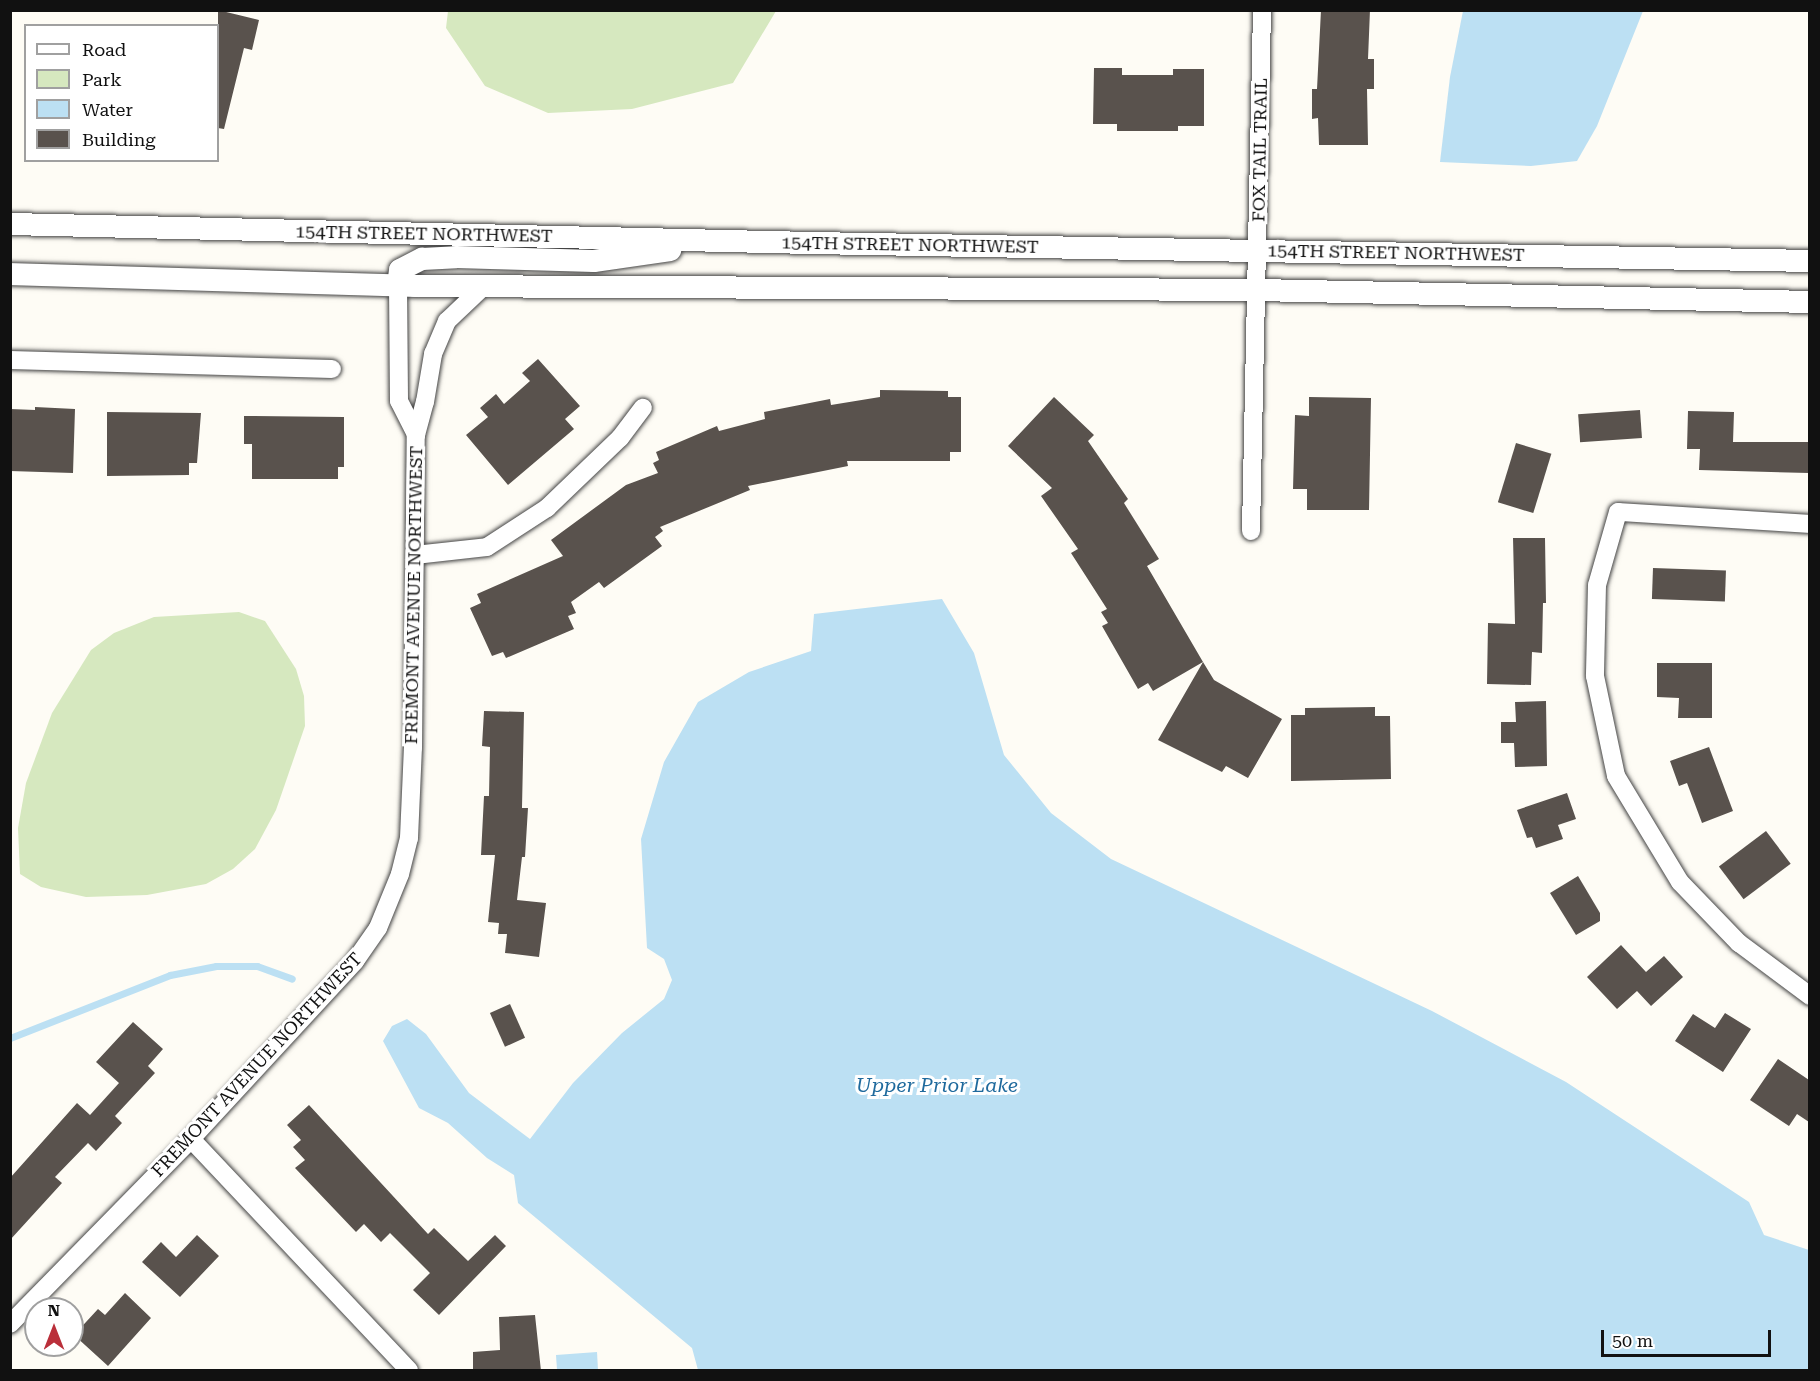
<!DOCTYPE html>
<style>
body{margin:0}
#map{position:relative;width:1820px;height:1381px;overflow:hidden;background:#fefcf5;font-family:"Roboto Serif",serif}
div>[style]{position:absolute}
.green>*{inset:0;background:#d6e8bf}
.water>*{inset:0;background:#bce0f3}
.stream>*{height:7px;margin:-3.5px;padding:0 3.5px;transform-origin:3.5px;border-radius:3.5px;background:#bce0f3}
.building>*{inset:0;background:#59524d;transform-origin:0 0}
.roads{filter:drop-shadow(0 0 2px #444) drop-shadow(0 0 2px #444)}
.minor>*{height:18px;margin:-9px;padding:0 9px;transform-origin:9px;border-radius:9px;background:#fff}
.tertiary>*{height:22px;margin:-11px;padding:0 11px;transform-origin:11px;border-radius:11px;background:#fff}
span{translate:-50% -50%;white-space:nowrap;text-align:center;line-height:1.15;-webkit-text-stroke:6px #fff;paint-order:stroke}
.street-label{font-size:18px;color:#111}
.water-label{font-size:20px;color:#1f6a9d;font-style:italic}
.frame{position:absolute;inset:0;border:12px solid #111;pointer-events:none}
.legend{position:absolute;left:24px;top:24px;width:195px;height:138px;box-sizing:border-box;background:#fff;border:2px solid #a0a0a0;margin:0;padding:8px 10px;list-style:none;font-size:18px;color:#111}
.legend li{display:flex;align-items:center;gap:12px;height:30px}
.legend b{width:30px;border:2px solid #a0a0a0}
.north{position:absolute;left:24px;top:1297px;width:60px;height:60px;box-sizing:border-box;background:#fff;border:2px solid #a0a0a0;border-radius:50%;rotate:0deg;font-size:16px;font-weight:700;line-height:24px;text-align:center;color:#111}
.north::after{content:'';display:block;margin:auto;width:21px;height:27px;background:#ba2f3a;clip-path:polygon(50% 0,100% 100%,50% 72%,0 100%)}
.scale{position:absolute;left:1601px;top:1330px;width:170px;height:27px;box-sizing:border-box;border:3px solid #111;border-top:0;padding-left:8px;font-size:18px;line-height:21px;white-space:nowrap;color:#111;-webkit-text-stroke:4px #fff;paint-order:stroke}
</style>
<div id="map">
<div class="green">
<div style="clip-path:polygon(448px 11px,448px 10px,776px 11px,733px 83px,632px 109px,548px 113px,485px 86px,446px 28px)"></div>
<div style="clip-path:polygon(239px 612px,265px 621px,296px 669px,304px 696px,305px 726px,276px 810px,255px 849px,233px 869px,206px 884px,147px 895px,86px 897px,41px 887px,20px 874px,18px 828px,26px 783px,52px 713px,91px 650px,114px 633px,154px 617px)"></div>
</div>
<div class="water">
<div style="clip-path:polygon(1463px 11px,1643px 11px,1597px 126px,1577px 161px,1531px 166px,1440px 162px,1450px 77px)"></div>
<div style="clip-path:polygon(942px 599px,974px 653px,1004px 755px,1051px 813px,1111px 859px,1432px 1011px,1566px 1082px,1749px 1202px,1764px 1235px,1809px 1250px,1809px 1370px,698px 1370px,692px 1348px,518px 1203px,514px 1175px,487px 1158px,448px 1123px,419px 1108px,383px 1041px,392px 1026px,407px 1019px,426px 1034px,469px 1093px,530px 1139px,573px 1083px,622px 1033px,664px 999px,672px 980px,664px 959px,647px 948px,641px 839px,664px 762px,698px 702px,749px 672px,811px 651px,814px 614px)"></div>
<div style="clip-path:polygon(597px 1352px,598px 1370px,557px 1370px,556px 1355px)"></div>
</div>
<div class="stream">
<div style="left:10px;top:1038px;width:172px;rotate:-21.5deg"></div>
<div style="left:170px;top:975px;width:47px;rotate:-11.1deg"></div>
<div style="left:216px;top:966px;width:41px"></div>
<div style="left:257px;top:966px;width:37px;rotate:20deg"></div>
</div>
<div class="building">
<div style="clip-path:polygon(218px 10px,259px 20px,252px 50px,244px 48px,224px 129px,218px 128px)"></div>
<div style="clip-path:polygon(1321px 10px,1370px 10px,1368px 59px,1374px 59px,1374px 89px,1367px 89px,1368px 145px,1319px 145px,1318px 118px,1312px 119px,1312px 89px,1317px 89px)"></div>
<div style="clip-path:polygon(1094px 68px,1122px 68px,1122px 75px,1173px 75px,1173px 69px,1204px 69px,1204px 126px,1178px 126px,1178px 131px,1117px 131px,1117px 124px,1093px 124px)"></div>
<div style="clip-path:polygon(538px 359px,580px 406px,565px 419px,574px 429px,508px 485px,466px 435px,488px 417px,480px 408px,496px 394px,504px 404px,530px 381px,522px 373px)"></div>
<div style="clip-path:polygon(880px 390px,948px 391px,948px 397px,961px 397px,961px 452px,950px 452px,950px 461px,847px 461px,848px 466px,748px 486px,750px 490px,660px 527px,663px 531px,655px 537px,662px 546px,604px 588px,599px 582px,571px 602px,576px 613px,568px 616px,574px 629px,506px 658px,503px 652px,492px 656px,470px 608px,481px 603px,477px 594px,563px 556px,551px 540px,626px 485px,658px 473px,653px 463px,659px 460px,656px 452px,717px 426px,719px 431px,765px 419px,764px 412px,830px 399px,831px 405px,880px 397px)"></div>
<div style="clip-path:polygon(1054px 397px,1094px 435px,1088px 441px,1128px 499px,1124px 503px,1159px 559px,1147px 566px,1203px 662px,1153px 691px,1148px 683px,1138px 689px,1102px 626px,1108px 623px,1101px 612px,1107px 609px,1071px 553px,1078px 549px,1041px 496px,1052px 488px,1008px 446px)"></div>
<div style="clip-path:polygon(1309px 397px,1371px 398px,1369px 510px,1307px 510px,1307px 489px,1293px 489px,1295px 415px,1309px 416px)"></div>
<div style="clip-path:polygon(35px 407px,75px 409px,73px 473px,10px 471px,10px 409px,35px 410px)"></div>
<div style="left:1640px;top:410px;width:28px;height:62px;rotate:86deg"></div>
<div style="clip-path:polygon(1688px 411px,1734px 412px,1733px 442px,1809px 442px,1809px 473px,1699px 470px,1700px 449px,1687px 449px)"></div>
<div style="clip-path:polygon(107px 412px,201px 413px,197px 463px,189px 463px,189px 475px,107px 476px)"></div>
<div style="clip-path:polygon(244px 416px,344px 417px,344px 467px,338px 467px,338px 479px,252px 479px,252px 444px,244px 444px)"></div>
<div style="left:1516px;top:443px;width:37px;height:62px;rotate:17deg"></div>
<div style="clip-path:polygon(1513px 538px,1545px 538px,1546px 603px,1543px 603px,1542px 653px,1532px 652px,1531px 685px,1487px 684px,1488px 623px,1515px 624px)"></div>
<div style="left:1653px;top:568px;width:73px;height:31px;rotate:2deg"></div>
<div style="clip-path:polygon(1203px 662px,1214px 680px,1282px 719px,1248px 778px,1226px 766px,1222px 772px,1158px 740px)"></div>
<div style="clip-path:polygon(1657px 663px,1712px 663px,1712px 718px,1678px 718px,1679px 698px,1657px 697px)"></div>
<div style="clip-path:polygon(1546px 701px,1547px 766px,1515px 767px,1514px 743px,1501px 743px,1501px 722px,1516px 722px,1515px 702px)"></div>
<div style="clip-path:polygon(1375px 707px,1375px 716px,1390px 716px,1391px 779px,1291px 781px,1291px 715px,1305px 715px,1305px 708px)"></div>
<div style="clip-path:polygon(484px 711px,524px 712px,522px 808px,528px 808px,525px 857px,522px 857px,517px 900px,546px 903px,539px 957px,505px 953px,507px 934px,498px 934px,499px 923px,488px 922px,495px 855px,481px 855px,484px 796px,489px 796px,490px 747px,482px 746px)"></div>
<div style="clip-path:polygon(1709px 747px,1733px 811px,1702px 823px,1687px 783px,1679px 786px,1670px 761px)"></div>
<div style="clip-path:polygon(1567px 793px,1576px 819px,1558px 825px,1563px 839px,1536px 848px,1532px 837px,1527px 838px,1517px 810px)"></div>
<div style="left:1766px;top:831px;width:41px;height:59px;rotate:53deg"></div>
<div style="clip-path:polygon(1578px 876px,1600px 913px,1600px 921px,1576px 935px,1550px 893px)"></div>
<div style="clip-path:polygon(1621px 945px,1646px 972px,1664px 956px,1683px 977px,1651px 1006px,1637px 991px,1617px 1009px,1587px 977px)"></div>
<div style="left:510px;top:1004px;width:37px;height:22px;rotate:66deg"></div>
<div style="clip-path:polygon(1725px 1013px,1751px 1029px,1723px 1072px,1675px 1041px,1693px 1014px,1715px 1028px)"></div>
<div style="clip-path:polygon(133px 1022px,163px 1049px,148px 1066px,155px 1073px,115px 1116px,122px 1123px,96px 1151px,88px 1143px,55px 1177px,62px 1183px,10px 1240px,10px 1178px,77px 1103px,90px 1115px,119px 1083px,96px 1062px)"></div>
<div style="clip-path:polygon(1778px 1059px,1809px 1080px,1809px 1122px,1797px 1114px,1789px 1126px,1750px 1100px)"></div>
<div style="clip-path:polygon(309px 1105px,428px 1234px,434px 1228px,468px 1261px,495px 1235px,506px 1246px,439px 1315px,413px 1290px,430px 1273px,390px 1233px,381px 1242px,364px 1224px,356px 1232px,295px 1168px,305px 1160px,293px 1147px,301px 1140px,287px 1125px)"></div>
<div style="clip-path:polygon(197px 1235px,219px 1256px,180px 1297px,142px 1262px,161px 1242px,176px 1257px)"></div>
<div style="clip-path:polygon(125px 1293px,151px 1318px,108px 1366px,74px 1335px,98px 1309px,105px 1315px)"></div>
<div style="clip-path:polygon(535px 1315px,541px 1371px,473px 1371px,473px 1352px,500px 1350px,499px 1317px)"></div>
</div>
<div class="roads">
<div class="minor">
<div style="left:398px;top:285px;width:116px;rotate:89.5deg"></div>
<div style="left:399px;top:401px;width:38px;rotate:63deg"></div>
<div style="left:10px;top:360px;width:322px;rotate:1.6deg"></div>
<div style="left:1810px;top:524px;width:192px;rotate:-176.4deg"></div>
<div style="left:1618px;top:512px;width:76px;rotate:106deg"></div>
<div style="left:1597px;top:585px;width:91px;rotate:91.3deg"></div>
<div style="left:1595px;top:676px;width:102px;rotate:78.1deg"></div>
<div style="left:1616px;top:776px;width:124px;rotate:58.9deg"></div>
<div style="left:1680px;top:882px;width:85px;rotate:46deg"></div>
<div style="left:1739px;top:943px;width:89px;rotate:36.7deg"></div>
<div style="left:1251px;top:531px;width:521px;rotate:-88.79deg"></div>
<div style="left:415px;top:555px;width:72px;rotate:-6.3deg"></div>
<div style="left:487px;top:547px;width:72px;rotate:-33deg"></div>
<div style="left:547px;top:508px;width:101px;rotate:-43.8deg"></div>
<div style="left:620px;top:438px;width:38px;rotate:-53deg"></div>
<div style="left:191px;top:1139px;width:318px;rotate:46.7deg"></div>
<div style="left:10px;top:1324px;width:259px;rotate:-45.6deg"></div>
<div style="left:191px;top:1139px;width:242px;rotate:-47.3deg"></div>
<div style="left:355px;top:961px;width:40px;rotate:-55.1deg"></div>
<div style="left:378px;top:928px;width:58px;rotate:-67.8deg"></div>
<div style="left:400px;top:874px;width:37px;rotate:-76deg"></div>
<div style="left:409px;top:838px;width:90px;rotate:-87.5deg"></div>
<div style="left:413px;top:748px;width:313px;rotate:-89.5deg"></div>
<div style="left:416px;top:435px;width:34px;rotate:-75deg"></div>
<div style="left:425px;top:402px;width:49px;rotate:-80.5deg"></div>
<div style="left:433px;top:354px;width:36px;rotate:-67deg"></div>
<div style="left:447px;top:321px;width:51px;rotate:-43.4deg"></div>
</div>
<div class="tertiary">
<div style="left:10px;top:224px;width:802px;rotate:1.36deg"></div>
<div style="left:812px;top:243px;width:998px;rotate:1.03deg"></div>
<div style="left:10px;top:274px;width:405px;rotate:1.7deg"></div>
<div style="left:415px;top:286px;width:842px;rotate:0.27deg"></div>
<div style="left:1257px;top:290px;width:553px;rotate:1.24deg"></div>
<div style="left:398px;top:285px;width:15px;rotate:-82deg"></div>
<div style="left:400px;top:270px;width:25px;rotate:-27deg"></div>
<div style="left:422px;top:259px;width:34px;rotate:-3deg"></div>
<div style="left:456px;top:257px;width:138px;rotate:1.7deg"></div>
<div style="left:594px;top:261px;width:77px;rotate:-8.2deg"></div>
</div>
</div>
<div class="street-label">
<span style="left:1260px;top:150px;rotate:-89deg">FOX TAIL TRAIL</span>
<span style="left:424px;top:234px;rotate:1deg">154TH STREET NORTHWEST</span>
<span style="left:910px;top:245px;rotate:1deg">154TH STREET NORTHWEST</span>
<span style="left:1396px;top:253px;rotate:1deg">154TH STREET NORTHWEST</span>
<span style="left:414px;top:595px;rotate:-89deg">FREMONT AVENUE NORTHWEST</span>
<span style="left:257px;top:1065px;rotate:-47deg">FREMONT AVENUE NORTHWEST</span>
</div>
<div class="water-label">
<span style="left:937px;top:1085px">Upper Prior Lake</span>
</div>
<div class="frame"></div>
<ul class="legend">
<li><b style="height:8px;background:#fff"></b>Road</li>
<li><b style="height:16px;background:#d6e8bf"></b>Park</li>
<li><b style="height:16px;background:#bce0f3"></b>Water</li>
<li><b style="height:16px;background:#59524d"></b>Building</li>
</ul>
<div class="north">N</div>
<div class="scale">50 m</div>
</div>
